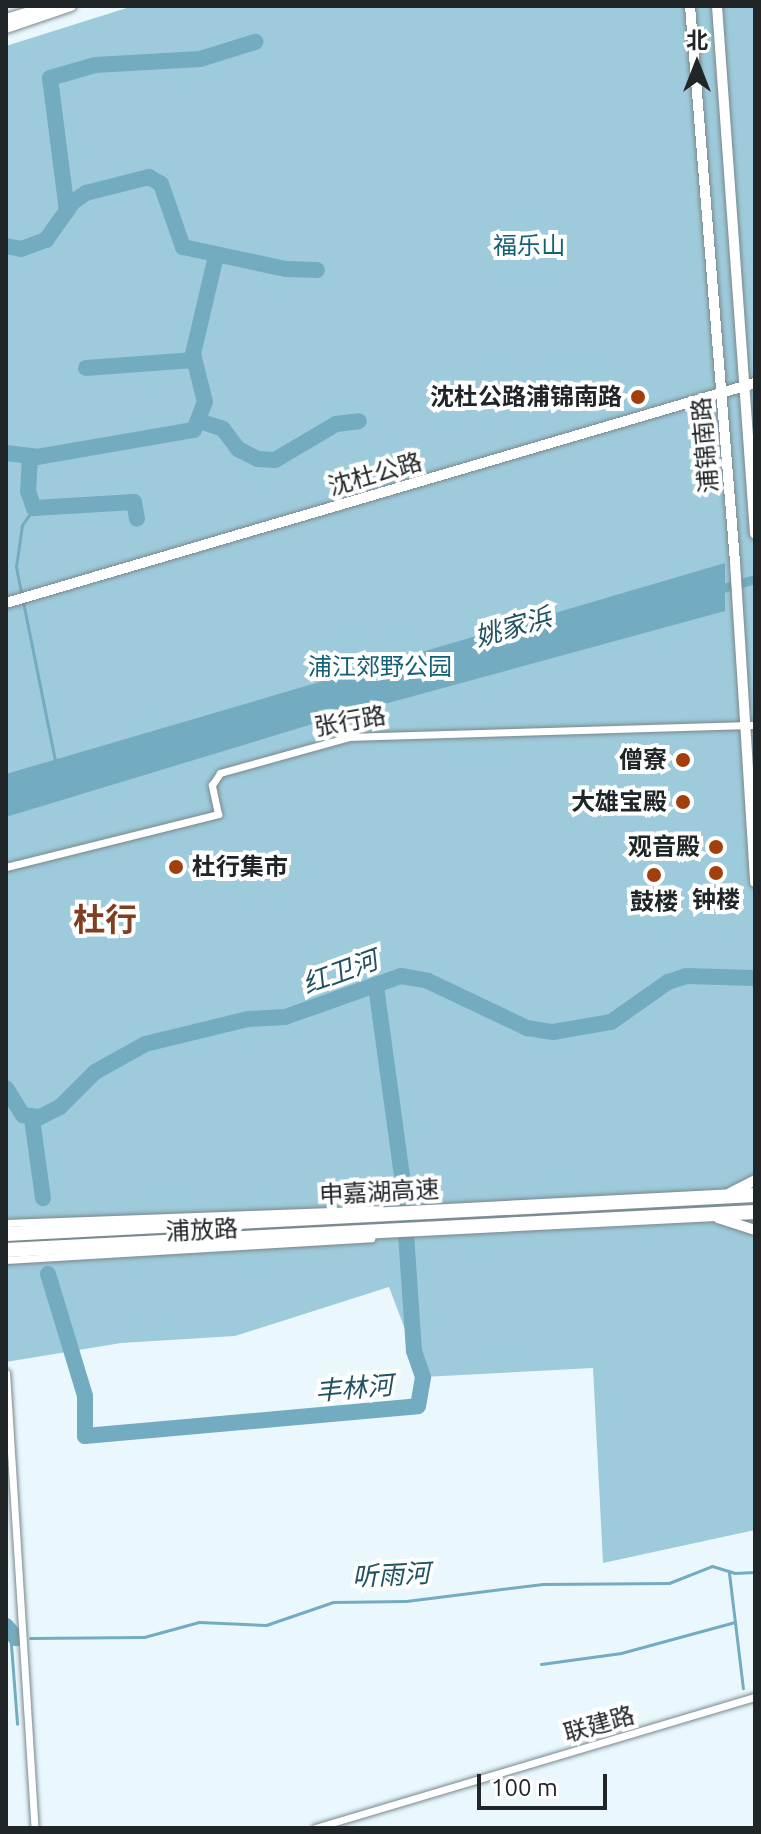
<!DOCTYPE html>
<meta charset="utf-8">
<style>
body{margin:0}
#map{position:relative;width:761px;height:1834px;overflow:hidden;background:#eaf8fe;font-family:Ubuntu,"Noto Sans SC",sans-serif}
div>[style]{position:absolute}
.green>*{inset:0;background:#9ecbdb}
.water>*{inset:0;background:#73acc1}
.stream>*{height:3px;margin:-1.5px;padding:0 1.5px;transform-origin:1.5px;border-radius:1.5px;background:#73acc1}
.canal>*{height:9px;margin:-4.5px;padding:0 4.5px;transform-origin:4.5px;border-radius:4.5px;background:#73acc1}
.river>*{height:16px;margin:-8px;padding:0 8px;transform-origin:8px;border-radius:8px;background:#73acc1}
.roads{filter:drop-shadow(0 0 2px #7a878c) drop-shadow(0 0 2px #7a878c)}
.street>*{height:7px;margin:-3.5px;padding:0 3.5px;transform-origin:3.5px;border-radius:3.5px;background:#fff}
.secondary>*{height:10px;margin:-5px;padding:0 5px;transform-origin:5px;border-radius:5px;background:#fff}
.highway>*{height:14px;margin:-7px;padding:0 7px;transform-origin:7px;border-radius:7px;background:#fff}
.dots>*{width:22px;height:22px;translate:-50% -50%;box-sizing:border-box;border:4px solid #fff;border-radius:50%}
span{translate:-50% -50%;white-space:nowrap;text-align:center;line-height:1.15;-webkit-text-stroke:8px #fff;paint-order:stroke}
.park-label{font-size:24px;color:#146176}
.poi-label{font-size:24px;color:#202628;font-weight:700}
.right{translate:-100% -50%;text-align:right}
.left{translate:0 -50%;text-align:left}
.street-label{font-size:24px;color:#202628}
.water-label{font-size:26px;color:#215262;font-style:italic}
.district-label{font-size:32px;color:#803e22;font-weight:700}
.frame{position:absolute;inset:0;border:8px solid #202628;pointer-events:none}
.north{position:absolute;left:657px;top:24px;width:80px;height:80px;-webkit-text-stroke:6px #fff;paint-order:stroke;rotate:0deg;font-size:22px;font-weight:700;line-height:32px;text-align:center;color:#202628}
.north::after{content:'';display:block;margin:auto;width:28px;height:36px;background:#202628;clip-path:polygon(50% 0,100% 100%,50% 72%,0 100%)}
.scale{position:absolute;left:477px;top:1774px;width:130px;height:36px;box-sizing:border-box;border:4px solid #202628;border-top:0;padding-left:10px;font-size:24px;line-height:28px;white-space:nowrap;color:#202628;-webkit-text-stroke:6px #fff;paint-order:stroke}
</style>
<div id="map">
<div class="green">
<div style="clip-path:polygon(133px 6px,755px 6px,755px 1530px,603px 1563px,593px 1368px,423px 1377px,389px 1287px,235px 1336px,121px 1343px,6px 1362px,6px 46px)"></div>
</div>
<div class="water">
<div style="clip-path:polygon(725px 563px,725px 611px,326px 720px,6px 817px,6px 774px)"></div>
</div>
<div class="stream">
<div style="left:34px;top:508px;width:21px;rotate:125deg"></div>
<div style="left:22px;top:525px;width:42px;rotate:98.1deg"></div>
<div style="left:16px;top:567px;width:197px;rotate:78.6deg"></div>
<div style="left:729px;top:1573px;width:116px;rotate:83.1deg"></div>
<div style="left:10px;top:1632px;width:92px;rotate:85.6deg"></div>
<div style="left:30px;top:1638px;width:114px;rotate:-0.5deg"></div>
<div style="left:144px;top:1637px;width:57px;rotate:-15.3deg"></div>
<div style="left:199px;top:1622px;width:67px;rotate:2.6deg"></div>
<div style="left:266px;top:1625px;width:71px;rotate:-18.9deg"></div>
<div style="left:333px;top:1602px;width:73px;rotate:-0.8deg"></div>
<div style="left:406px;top:1601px;width:138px;rotate:-7.1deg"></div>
<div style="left:543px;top:1584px;width:126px;rotate:-0.5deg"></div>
<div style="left:669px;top:1583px;width:46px;rotate:-21.6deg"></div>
<div style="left:712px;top:1566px;width:24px;rotate:17deg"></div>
<div style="left:735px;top:1573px;width:20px;rotate:-3deg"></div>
<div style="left:541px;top:1664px;width:81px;rotate:-7.8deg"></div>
<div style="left:621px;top:1653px;width:118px;rotate:-15.2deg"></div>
</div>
<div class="canal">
<div style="left:716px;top:590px;width:41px;rotate:-15.8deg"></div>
</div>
<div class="river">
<div style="left:67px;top:211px;width:134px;rotate:-97.3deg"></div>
<div style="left:50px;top:78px;width:47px;rotate:-16.1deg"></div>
<div style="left:95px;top:65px;width:105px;rotate:-3.3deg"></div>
<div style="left:200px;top:59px;width:58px;rotate:-17.2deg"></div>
<div style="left:6px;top:246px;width:15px;rotate:11deg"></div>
<div style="left:21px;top:249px;width:27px;rotate:-20deg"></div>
<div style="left:46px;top:240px;width:47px;rotate:-54.6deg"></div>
<div style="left:73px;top:202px;width:16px;rotate:-35deg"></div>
<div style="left:86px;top:193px;width:65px;rotate:-14.3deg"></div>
<div style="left:149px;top:177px;width:14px;rotate:30deg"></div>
<div style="left:161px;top:184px;width:67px;rotate:70.8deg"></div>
<div style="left:183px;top:247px;width:105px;rotate:12.1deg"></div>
<div style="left:286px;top:269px;width:31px;rotate:2deg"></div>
<div style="left:86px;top:368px;width:108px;rotate:-4.2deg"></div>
<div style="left:199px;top:421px;width:25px;rotate:18deg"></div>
<div style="left:223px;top:429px;width:25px;rotate:53deg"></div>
<div style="left:238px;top:449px;width:22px;rotate:27deg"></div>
<div style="left:258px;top:459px;width:17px;rotate:3deg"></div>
<div style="left:275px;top:460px;width:71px;rotate:-30.5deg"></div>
<div style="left:336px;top:424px;width:23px;rotate:-7deg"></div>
<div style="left:6px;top:453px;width:31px;rotate:7deg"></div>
<div style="left:37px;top:457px;width:159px;rotate:-9.8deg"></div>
<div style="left:194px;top:430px;width:30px;rotate:-69deg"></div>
<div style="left:205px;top:402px;width:49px;rotate:-104deg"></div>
<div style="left:193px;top:354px;width:101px;rotate:-76.8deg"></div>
<div style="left:30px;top:456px;width:35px;rotate:93deg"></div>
<div style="left:28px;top:491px;width:18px;rotate:71deg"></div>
<div style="left:34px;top:508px;width:100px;rotate:-3.4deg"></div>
<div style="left:134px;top:502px;width:17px;rotate:80deg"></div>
<div style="left:6px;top:1088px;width:32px;rotate:58deg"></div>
<div style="left:23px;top:1115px;width:17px;rotate:7deg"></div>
<div style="left:40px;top:1117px;width:22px;rotate:-27deg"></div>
<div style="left:60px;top:1107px;width:49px;rotate:-45deg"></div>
<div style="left:95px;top:1072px;width:57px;rotate:-29.2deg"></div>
<div style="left:145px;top:1044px;width:106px;rotate:-13.6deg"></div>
<div style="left:248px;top:1019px;width:37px;rotate:-3deg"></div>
<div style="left:285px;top:1017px;width:123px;rotate:-19.5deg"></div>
<div style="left:401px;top:976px;width:27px;rotate:10deg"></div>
<div style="left:428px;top:981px;width:110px;rotate:25.4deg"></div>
<div style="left:527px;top:1028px;width:26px;rotate:9deg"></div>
<div style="left:553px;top:1032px;width:59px;rotate:-9.8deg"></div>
<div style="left:611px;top:1022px;width:70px;rotate:-35.1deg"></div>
<div style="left:668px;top:982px;width:19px;rotate:-18deg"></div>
<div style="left:686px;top:976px;width:69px;rotate:1.7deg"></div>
<div style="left:32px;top:1119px;width:80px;rotate:82.1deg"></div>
<div style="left:48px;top:1274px;width:127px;rotate:73.1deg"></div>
<div style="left:85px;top:1396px;width:40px;rotate:90deg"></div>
<div style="left:85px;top:1436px;width:334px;rotate:-5.1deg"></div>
<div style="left:418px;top:1406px;width:29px;rotate:-80deg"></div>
<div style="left:423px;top:1377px;width:28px;rotate:-109deg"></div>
<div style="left:414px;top:1351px;width:175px;rotate:-93.9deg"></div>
<div style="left:402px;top:1176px;width:193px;rotate:-97.8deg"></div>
<div style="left:6px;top:1626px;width:16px;rotate:50deg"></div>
</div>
<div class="roads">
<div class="street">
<div style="left:6px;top:867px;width:219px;rotate:-14deg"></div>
<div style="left:218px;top:814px;width:30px;rotate:-102deg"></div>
<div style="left:212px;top:785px;width:14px;rotate:-56deg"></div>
<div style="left:220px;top:773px;width:134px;rotate:-15.6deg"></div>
<div style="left:349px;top:737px;width:406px;rotate:-1.7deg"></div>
<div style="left:6px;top:1223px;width:374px;rotate:-2.1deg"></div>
<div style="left:6px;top:1260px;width:366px;rotate:-3.4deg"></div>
<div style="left:6px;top:1373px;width:456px;rotate:86.4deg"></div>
<div style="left:315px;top:1828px;width:459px;rotate:-16.6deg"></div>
</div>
<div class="secondary">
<div style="left:690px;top:6px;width:558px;rotate:85.37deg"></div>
<div style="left:735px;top:562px;width:321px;rotate:86.4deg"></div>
<div style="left:717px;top:6px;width:529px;rotate:85.88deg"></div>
<div style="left:6px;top:19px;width:45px;rotate:-16.8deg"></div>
<div style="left:6px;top:28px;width:69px;rotate:-18.7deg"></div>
<div style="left:6px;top:603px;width:781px;rotate:-16.37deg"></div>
<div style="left:730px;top:1193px;width:28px;rotate:-27deg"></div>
<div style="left:718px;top:1218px;width:39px;rotate:18deg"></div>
</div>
<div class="highway">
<div style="left:6px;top:1234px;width:750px;rotate:-2.98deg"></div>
<div style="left:6px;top:1250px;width:750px;rotate:-2.9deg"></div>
</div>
</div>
<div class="dots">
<div style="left:638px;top:397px;background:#a33f0c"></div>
<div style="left:683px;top:760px;background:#a33f0c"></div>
<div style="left:683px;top:802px;background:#a33f0c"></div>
<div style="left:716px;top:847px;background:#a33f0c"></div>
<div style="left:176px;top:867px;background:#a33f0c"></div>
<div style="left:716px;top:873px;background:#a33f0c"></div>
<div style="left:654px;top:875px;background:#a33f0c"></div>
</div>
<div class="park-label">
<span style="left:529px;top:246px">福乐山</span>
<span style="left:380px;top:667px">浦江郊野公园</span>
</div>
<div class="poi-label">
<span class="right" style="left:622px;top:397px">沈杜公路浦锦南路</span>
<span class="right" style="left:667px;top:760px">僧寮</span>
<span class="right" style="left:667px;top:802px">大雄宝殿</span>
<span class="right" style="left:700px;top:847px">观音殿</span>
<span class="left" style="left:192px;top:867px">杜行集市</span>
<span style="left:716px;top:900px">钟楼</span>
<span style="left:654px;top:902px">鼓楼</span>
</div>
<div class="street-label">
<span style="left:705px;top:445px;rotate:-95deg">浦锦南路</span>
<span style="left:375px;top:474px;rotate:-16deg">沈杜公路</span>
<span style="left:350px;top:721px;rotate:-10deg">张行路</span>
<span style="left:379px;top:1192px;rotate:-3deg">申嘉湖高速</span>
<span style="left:202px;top:1230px;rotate:-3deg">浦放路</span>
<span style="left:599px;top:1724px;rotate:-16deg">联建路</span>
</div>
<div class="water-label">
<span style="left:513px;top:627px;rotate:-16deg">姚家浜</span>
<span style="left:340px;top:972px;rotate:-20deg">红卫河</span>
<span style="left:354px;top:1388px;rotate:-5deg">丰林河</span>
<span style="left:391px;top:1575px;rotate:-3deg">听雨河</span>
</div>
<div class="district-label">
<span style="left:105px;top:919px">杜行</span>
</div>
<div class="frame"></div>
<div class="north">北</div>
<div class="scale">100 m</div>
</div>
